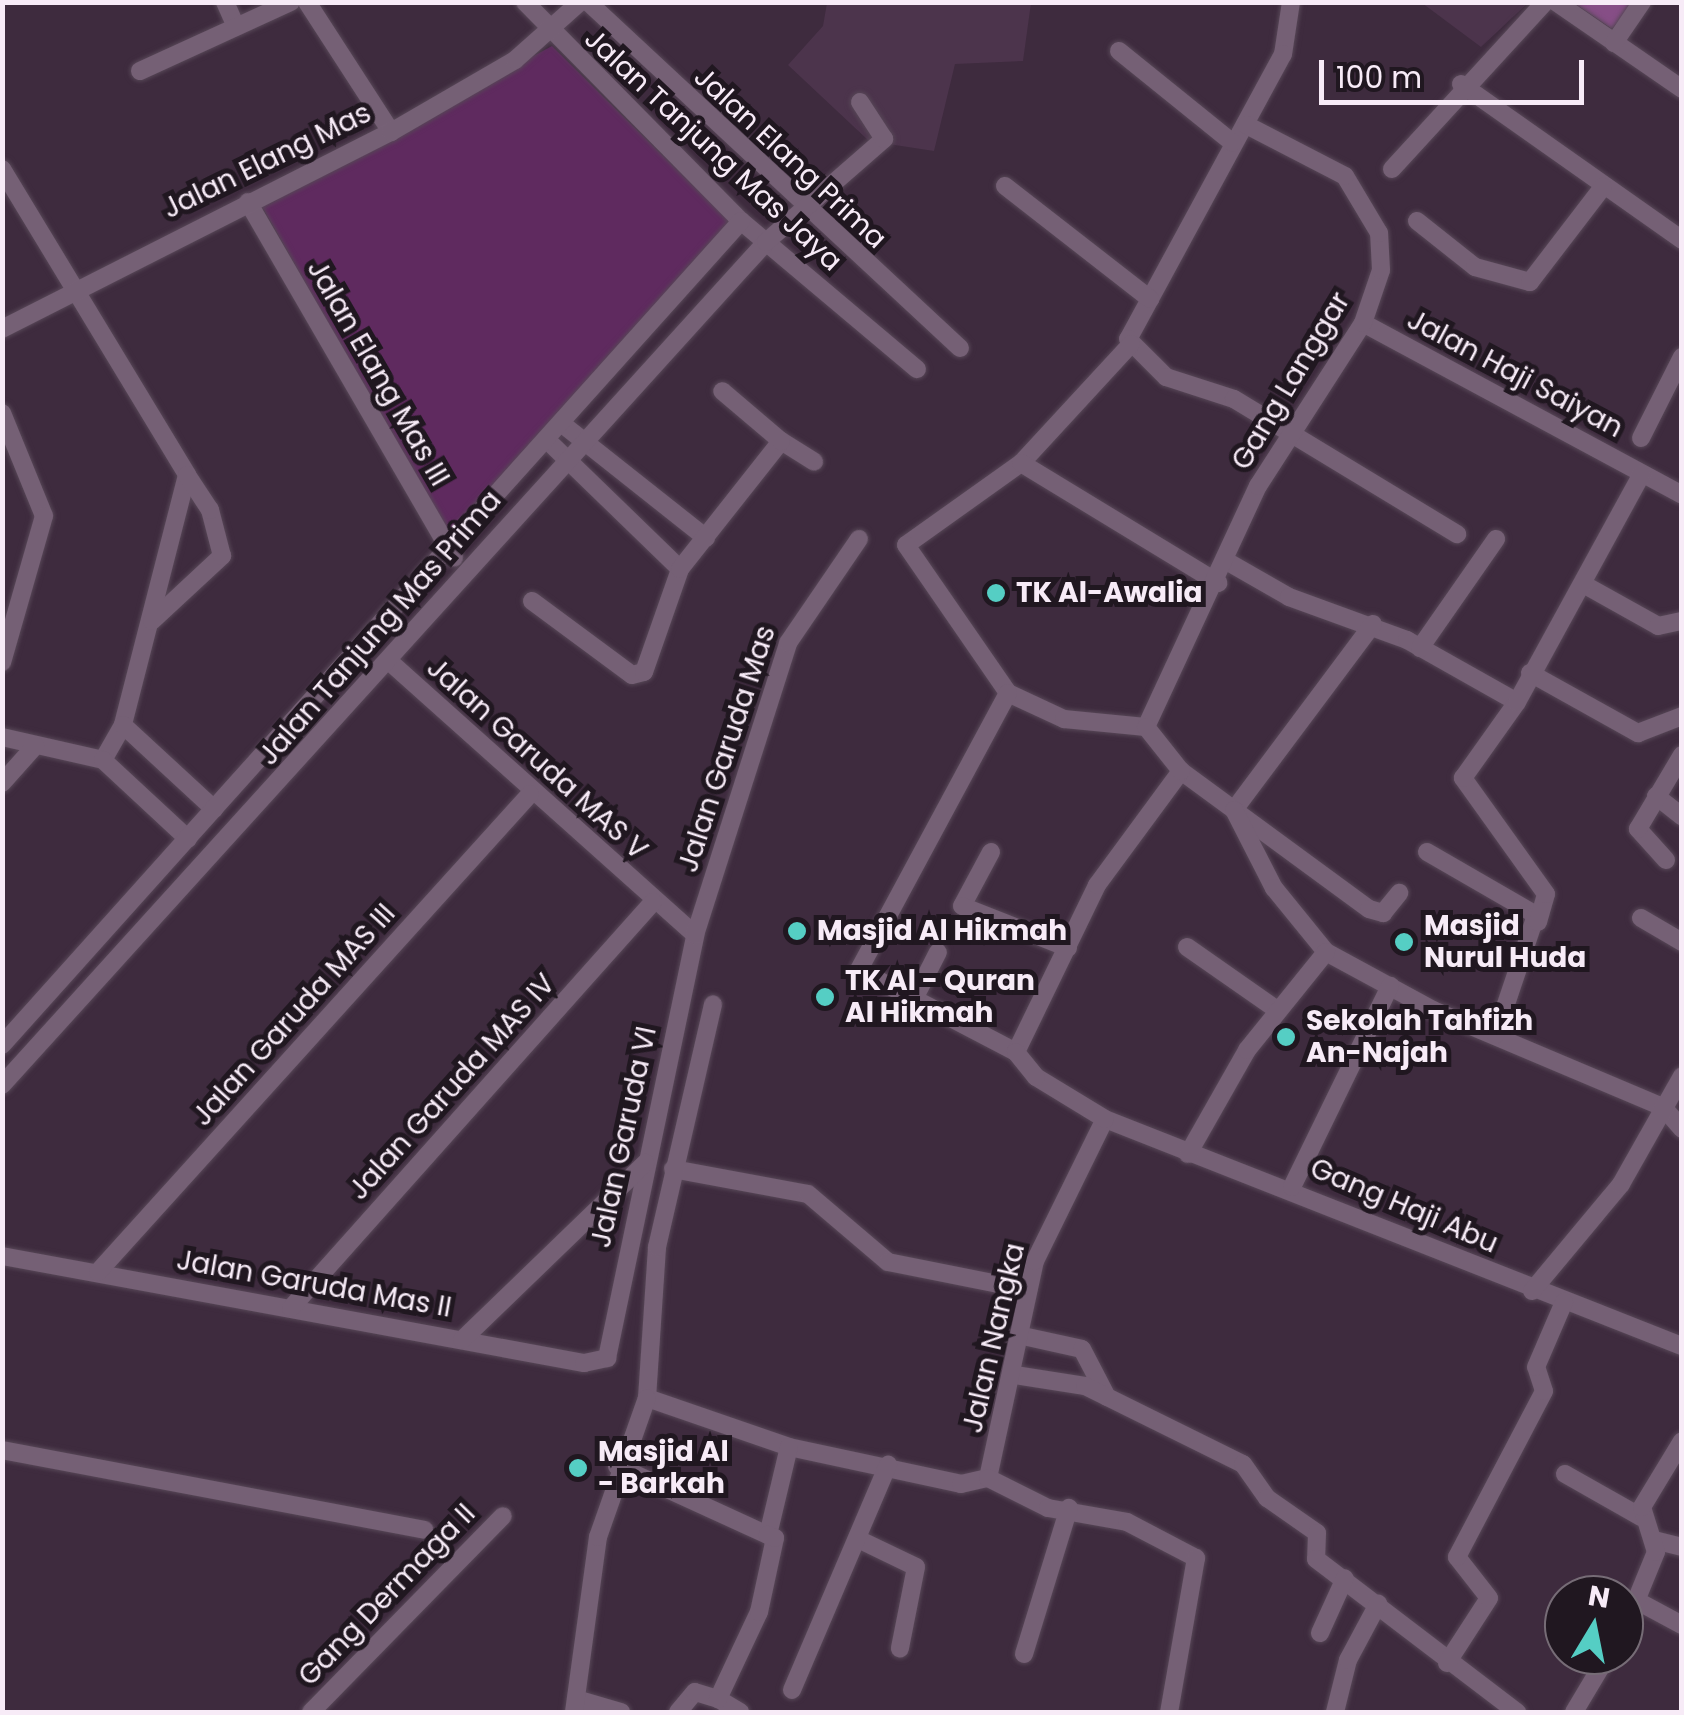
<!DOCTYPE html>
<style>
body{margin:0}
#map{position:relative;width:1684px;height:1715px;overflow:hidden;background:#3e2b3e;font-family:Poppins,sans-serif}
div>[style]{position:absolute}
.built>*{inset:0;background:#4c344c}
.green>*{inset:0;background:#5f2a5f}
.forest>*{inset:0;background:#864e86}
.roads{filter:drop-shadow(0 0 2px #574757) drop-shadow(0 0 2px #574757)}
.street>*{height:18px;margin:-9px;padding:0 9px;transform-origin:9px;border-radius:9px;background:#756075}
.dots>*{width:28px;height:28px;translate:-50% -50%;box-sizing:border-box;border:5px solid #201720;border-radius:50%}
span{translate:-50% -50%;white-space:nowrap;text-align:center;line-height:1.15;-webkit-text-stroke:10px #201720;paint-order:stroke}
.street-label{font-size:28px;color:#f7ebf7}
.poi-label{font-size:28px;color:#f7ebf7;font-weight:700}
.left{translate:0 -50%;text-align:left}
.frame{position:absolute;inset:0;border:5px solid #f7ebf7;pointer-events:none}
.north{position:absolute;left:1544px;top:1575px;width:100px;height:100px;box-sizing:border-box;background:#201720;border:2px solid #766c76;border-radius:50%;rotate:10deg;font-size:28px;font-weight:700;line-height:40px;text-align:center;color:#f7ebf7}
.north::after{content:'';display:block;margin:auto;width:35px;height:45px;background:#55cec4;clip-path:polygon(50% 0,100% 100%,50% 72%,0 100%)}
.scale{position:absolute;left:1319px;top:60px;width:265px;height:45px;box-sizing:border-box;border:5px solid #f7ebf7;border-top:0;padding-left:12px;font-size:30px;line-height:35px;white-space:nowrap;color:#f7ebf7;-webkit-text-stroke:8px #201720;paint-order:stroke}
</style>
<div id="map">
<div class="built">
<div style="clip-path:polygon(827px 3px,1031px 3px,1023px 61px,955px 64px,934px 151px,869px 141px,788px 65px,823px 26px)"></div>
<div style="clip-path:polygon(1422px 3px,1528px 3px,1481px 47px)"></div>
</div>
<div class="green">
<div style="clip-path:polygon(552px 46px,731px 223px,450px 537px,260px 203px)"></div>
</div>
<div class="forest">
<div style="clip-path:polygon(1574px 3px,1633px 3px,1612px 29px)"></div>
</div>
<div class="roads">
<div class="street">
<div style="left:225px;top:2px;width:27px;rotate:66deg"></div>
<div style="left:307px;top:2px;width:155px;rotate:57.1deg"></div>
<div style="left:525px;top:2px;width:308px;rotate:45.4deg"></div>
<div style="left:741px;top:221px;width:230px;rotate:40.1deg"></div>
<div style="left:588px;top:2px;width:508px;rotate:42.93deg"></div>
<div style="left:1291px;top:2px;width:53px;rotate:98.7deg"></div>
<div style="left:1283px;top:54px;width:324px;rotate:118.5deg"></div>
<div style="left:1128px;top:339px;width:54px;rotate:45deg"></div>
<div style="left:1166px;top:377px;width:71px;rotate:17.9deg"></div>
<div style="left:1234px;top:399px;width:261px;rotate:31.2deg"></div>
<div style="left:1556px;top:2px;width:153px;rotate:34.6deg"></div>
<div style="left:1614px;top:43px;width:50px;rotate:-55.7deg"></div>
<div style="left:1119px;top:51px;width:146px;rotate:38.9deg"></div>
<div style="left:140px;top:71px;width:166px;rotate:-24.6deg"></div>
<div style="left:1461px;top:84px;width:271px;rotate:35.2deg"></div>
<div style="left:2px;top:169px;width:358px;rotate:58.8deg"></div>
<div style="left:187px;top:475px;width:258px;rotate:104.4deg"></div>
<div style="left:123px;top:725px;width:40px;rotate:119.7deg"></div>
<div style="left:1392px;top:169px;width:226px;rotate:-47.5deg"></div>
<div style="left:1005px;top:186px;width:184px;rotate:37.9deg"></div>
<div style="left:248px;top:202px;width:411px;rotate:59.9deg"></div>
<div style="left:1417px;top:221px;width:74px;rotate:38.4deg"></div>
<div style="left:1475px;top:267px;width:57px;rotate:15.3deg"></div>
<div style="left:1530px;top:282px;width:120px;rotate:-52.5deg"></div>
<div style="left:1363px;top:323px;width:362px;rotate:28.3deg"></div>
<div style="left:2px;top:329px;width:436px;rotate:-26.9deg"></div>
<div style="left:391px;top:132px;width:143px;rotate:-30.1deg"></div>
<div style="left:515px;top:60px;width:87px;rotate:-41.7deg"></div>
<div style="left:1131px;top:344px;width:162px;rotate:132.7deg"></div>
<div style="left:1021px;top:463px;width:141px;rotate:144.5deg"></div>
<div style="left:906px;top:545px;width:180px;rotate:55.4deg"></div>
<div style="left:1008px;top:693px;width:62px;rotate:24.9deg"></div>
<div style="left:1064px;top:719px;width:82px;rotate:5.6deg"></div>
<div style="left:2px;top:413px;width:111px;rotate:67.8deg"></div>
<div style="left:44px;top:516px;width:152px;rotate:106deg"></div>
<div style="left:561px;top:423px;width:185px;rotate:38.4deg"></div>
<div style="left:1641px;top:438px;width:91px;rotate:-63.2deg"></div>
<div style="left:547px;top:440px;width:185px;rotate:44.1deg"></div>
<div style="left:781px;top:441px;width:39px;rotate:32deg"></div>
<div style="left:1021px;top:463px;width:231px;rotate:31.3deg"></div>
<div style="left:1228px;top:562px;width:70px;rotate:29.8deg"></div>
<div style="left:1289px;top:597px;width:126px;rotate:20deg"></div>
<div style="left:1407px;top:640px;width:126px;rotate:29.4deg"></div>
<div style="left:1583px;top:584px;width:86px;rotate:29.2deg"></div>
<div style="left:1658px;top:626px;width:25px;rotate:-12deg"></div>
<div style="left:532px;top:601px;width:124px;rotate:36.5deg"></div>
<div style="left:632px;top:675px;width:12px;rotate:-14deg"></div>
<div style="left:644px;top:672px;width:109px;rotate:-70.7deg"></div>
<div style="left:680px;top:569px;width:163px;rotate:-51.7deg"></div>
<div style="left:781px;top:441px;width:77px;rotate:-139.7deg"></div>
<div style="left:152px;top:621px;width:96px;rotate:-42.9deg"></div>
<div style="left:222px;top:556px;width:48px;rotate:-104.6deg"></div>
<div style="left:210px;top:510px;width:42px;rotate:-123.3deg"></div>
<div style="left:1373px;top:624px;width:232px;rotate:126.8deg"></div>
<div style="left:1234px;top:810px;width:167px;rotate:36.3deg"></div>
<div style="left:1369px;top:909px;width:15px;rotate:16deg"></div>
<div style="left:1383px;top:913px;width:26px;rotate:-51deg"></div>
<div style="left:1420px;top:648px;width:133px;rotate:-55.1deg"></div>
<div style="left:390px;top:662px;width:409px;rotate:41.8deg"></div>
<div style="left:1530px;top:673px;width:124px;rotate:29.1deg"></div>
<div style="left:1638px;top:733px;width:47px;rotate:-21.1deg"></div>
<div style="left:1008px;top:693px;width:315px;rotate:118.3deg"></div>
<div style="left:859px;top:970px;width:177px;rotate:27.6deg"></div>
<div style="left:123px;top:725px;width:124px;rotate:42.7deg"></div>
<div style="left:1146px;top:727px;width:266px;rotate:-65.1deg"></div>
<div style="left:1258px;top:486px;width:194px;rotate:-57.2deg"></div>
<div style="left:1363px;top:323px;width:56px;rotate:-71.2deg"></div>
<div style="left:1381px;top:270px;width:37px;rotate:-93deg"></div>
<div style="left:1379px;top:233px;width:66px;rotate:-120.8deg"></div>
<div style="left:1345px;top:176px;width:111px;rotate:-152.7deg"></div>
<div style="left:2px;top:737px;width:104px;rotate:12.8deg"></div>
<div style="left:103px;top:760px;width:116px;rotate:42.9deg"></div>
<div style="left:1181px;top:771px;width:66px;rotate:36.3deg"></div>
<div style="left:1234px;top:810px;width:88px;rotate:62.9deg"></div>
<div style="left:1274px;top:888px;width:82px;rotate:50.9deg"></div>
<div style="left:1326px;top:952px;width:122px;rotate:28.5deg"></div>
<div style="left:1433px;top:1010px;width:250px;rotate:22.9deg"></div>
<div style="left:1663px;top:1107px;width:29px;rotate:49deg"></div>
<div style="left:2px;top:783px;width:50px;rotate:-48.3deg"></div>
<div style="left:1656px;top:796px;width:33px;rotate:38deg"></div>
<div style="left:991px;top:852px;width:61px;rotate:118.2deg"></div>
<div style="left:962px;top:906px;width:114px;rotate:21.6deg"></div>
<div style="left:1427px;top:852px;width:126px;rotate:30deg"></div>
<div style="left:1536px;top:915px;width:126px;rotate:108.6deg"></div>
<div style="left:1666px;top:860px;width:42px;rotate:-132.1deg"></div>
<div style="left:1638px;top:829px;width:86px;rotate:-59.3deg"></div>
<div style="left:1641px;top:918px;width:48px;rotate:30.3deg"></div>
<div style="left:1538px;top:922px;width:29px;rotate:-74deg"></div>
<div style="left:1546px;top:894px;width:143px;rotate:-125.6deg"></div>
<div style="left:1463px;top:778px;width:93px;rotate:-54.6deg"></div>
<div style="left:1517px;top:702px;width:260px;rotate:-61.3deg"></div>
<div style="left:1187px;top:947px;width:108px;rotate:34.9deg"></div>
<div style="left:912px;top:1003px;width:57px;rotate:-63deg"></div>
<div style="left:2px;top:1045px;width:1107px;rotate:-48.11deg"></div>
<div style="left:1016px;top:1052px;width:186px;rotate:-64.1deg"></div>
<div style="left:1097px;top:885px;width:142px;rotate:-53.6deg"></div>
<div style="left:1181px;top:771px;width:56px;rotate:-128.5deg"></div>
<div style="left:2px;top:1085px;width:1138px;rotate:-47.81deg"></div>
<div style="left:766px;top:242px;width:157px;rotate:-41.1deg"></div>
<div style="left:884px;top:139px;width:44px;rotate:-123deg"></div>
<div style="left:1105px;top:1119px;width:620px;rotate:21.48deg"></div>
<div style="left:1188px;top:1154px;width:120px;rotate:-60.4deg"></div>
<div style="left:1247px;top:1050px;width:126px;rotate:-51.1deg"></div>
<div style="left:673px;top:1169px;width:137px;rotate:10.5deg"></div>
<div style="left:808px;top:1194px;width:105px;rotate:40.4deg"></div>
<div style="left:888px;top:1262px;width:143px;rotate:11.3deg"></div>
<div style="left:1292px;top:1187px;width:224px;rotate:-64deg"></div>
<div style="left:2px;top:1256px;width:592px;rotate:10.42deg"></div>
<div style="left:584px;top:1363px;width:24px;rotate:-12deg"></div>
<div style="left:607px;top:1358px;width:432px;rotate:-78.2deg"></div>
<div style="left:695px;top:935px;width:306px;rotate:-72.3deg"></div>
<div style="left:788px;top:643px;width:126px;rotate:-55.7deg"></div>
<div style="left:98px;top:1272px;width:644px;rotate:-47.89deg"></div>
<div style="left:1532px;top:1291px;width:139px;rotate:-50.2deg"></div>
<div style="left:1621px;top:1184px;width:124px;rotate:-60.5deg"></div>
<div style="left:291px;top:1308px;width:544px;rotate:-48.28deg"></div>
<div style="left:1023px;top:1336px;width:60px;rotate:12.4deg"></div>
<div style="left:1082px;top:1349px;width:54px;rotate:62.5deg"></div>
<div style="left:462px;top:1340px;width:255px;rotate:-44deg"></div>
<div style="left:1015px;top:1375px;width:71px;rotate:8.9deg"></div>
<div style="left:1085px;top:1386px;width:176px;rotate:26.3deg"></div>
<div style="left:1243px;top:1464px;width:42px;rotate:54.8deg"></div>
<div style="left:1267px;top:1498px;width:61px;rotate:35deg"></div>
<div style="left:1317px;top:1533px;width:26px;rotate:92deg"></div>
<div style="left:1316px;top:1559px;width:253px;rotate:37.3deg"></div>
<div style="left:647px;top:1398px;width:151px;rotate:-86.2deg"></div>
<div style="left:657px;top:1247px;width:249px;rotate:-77deg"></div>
<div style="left:647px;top:1398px;width:150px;rotate:19deg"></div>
<div style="left:789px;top:1447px;width:176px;rotate:12.1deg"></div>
<div style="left:961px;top:1484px;width:28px;rotate:-13deg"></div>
<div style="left:2px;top:1450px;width:430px;rotate:10.7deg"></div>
<div style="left:617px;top:1466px;width:166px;rotate:24.6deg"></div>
<div style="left:1565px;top:1474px;width:87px;rotate:29.5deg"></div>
<div style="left:988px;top:1478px;width:222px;rotate:-77.8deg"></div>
<div style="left:1035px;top:1261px;width:158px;rotate:-63.8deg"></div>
<div style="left:1105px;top:1119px;width:81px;rotate:-148.7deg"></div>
<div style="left:1036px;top:1077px;width:32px;rotate:-129deg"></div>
<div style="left:988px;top:1478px;width:67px;rotate:26.6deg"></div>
<div style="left:1048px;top:1508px;width:80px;rotate:10deg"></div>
<div style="left:1127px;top:1522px;width:78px;rotate:27.6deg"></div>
<div style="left:1196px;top:1558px;width:156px;rotate:99.9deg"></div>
<div style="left:768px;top:1535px;width:90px;rotate:-76.6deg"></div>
<div style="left:860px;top:1540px;width:62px;rotate:25.7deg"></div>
<div style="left:916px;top:1567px;width:83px;rotate:101.2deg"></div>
<div style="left:1654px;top:1540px;width:29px;rotate:14deg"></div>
<div style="left:1641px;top:1603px;width:47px;rotate:28.2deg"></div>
<div style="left:1624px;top:1630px;width:84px;rotate:-67.7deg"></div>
<div style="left:1656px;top:1552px;width:47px;rotate:-107.3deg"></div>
<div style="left:1642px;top:1507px;width:77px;rotate:-58.8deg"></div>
<div style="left:1320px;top:1633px;width:60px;rotate:-65.6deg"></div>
<div style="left:1024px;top:1654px;width:153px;rotate:-72.9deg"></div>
<div style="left:1447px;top:1663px;width:77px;rotate:-57.1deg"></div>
<div style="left:1489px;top:1598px;width:52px;rotate:-128deg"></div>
<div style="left:1457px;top:1557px;width:187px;rotate:-62.3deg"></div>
<div style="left:1544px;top:1391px;width:25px;rotate:-108deg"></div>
<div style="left:1536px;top:1367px;width:71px;rotate:-66.7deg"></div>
<div style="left:792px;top:1690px;width:245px;rotate:-66.9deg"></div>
<div style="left:576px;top:1699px;width:47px;rotate:16.1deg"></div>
<div style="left:311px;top:1712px;width:274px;rotate:-45.6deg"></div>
<div style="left:574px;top:1712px;width:177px;rotate:-82.2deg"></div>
<div style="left:598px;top:1537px;width:147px;rotate:-70.6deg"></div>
<div style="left:678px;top:1712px;width:26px;rotate:-50deg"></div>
<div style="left:695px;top:1692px;width:24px;rotate:17deg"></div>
<div style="left:740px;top:1712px;width:26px;rotate:-149deg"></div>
<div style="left:718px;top:1699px;width:96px;rotate:-64.8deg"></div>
<div style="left:759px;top:1612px;width:76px;rotate:-77.8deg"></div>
<div style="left:775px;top:1538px;width:8px;rotate:-157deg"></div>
<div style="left:1335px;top:1712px;width:54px;rotate:-76deg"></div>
<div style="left:1348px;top:1660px;width:64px;rotate:-61.8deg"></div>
<div style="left:1574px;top:1712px;width:66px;rotate:-59.2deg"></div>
</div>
</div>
<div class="dots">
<div style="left:996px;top:593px;background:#55cec4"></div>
<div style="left:797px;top:931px;background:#55cec4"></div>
<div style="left:1404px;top:942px;background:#55cec4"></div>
<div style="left:825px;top:997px;background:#55cec4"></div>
<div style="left:1286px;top:1037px;background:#55cec4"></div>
<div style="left:578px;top:1468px;background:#55cec4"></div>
</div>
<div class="street-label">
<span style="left:713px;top:150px;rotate:43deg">Jalan Tanjung Mas Jaya</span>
<span style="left:790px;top:158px;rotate:43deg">Jalan Elang Prima</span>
<span style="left:267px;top:161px;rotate:-26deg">Jalan Elang Mas</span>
<span style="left:378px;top:373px;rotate:60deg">Jalan Elang Mas III</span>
<span style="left:1515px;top:374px;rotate:28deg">Jalan Haji Saiyan</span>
<span style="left:1291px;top:381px;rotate:-59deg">Gang Langgar</span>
<span style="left:380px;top:628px;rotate:-49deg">Jalan Tanjung Mas Prima</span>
<span style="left:727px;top:749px;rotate:-72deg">Jalan Garuda Mas</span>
<span style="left:537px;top:759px;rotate:42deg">Jalan Garuda MAS V</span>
<span style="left:294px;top:1015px;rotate:-48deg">Jalan Garuda MAS III</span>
<span style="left:452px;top:1087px;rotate:-48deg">Jalan Garuda MAS IV</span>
<span style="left:624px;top:1137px;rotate:-78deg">Jalan Garuda VI</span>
<span style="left:1404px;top:1206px;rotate:23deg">Gang Haji Abu</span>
<span style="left:314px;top:1284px;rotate:10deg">Jalan Garuda Mas II</span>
<span style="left:994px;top:1338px;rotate:-77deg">Jalan Nangka</span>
<span style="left:387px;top:1595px;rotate:-46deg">Gang Dermaga II</span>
</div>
<div class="poi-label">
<span class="left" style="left:1016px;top:593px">TK Al-Awalia</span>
<span class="left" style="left:1424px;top:942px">Masjid<br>Nurul Huda</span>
<span class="left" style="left:817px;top:931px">Masjid Al Hikmah</span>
<span class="left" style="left:845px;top:997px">TK Al - Quran<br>Al Hikmah</span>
<span class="left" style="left:1306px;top:1037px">Sekolah Tahfizh<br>An-Najah</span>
<span class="left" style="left:598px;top:1468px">Masjid Al<br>- Barkah</span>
</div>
<div class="frame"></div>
<div class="north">N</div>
<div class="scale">100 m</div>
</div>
